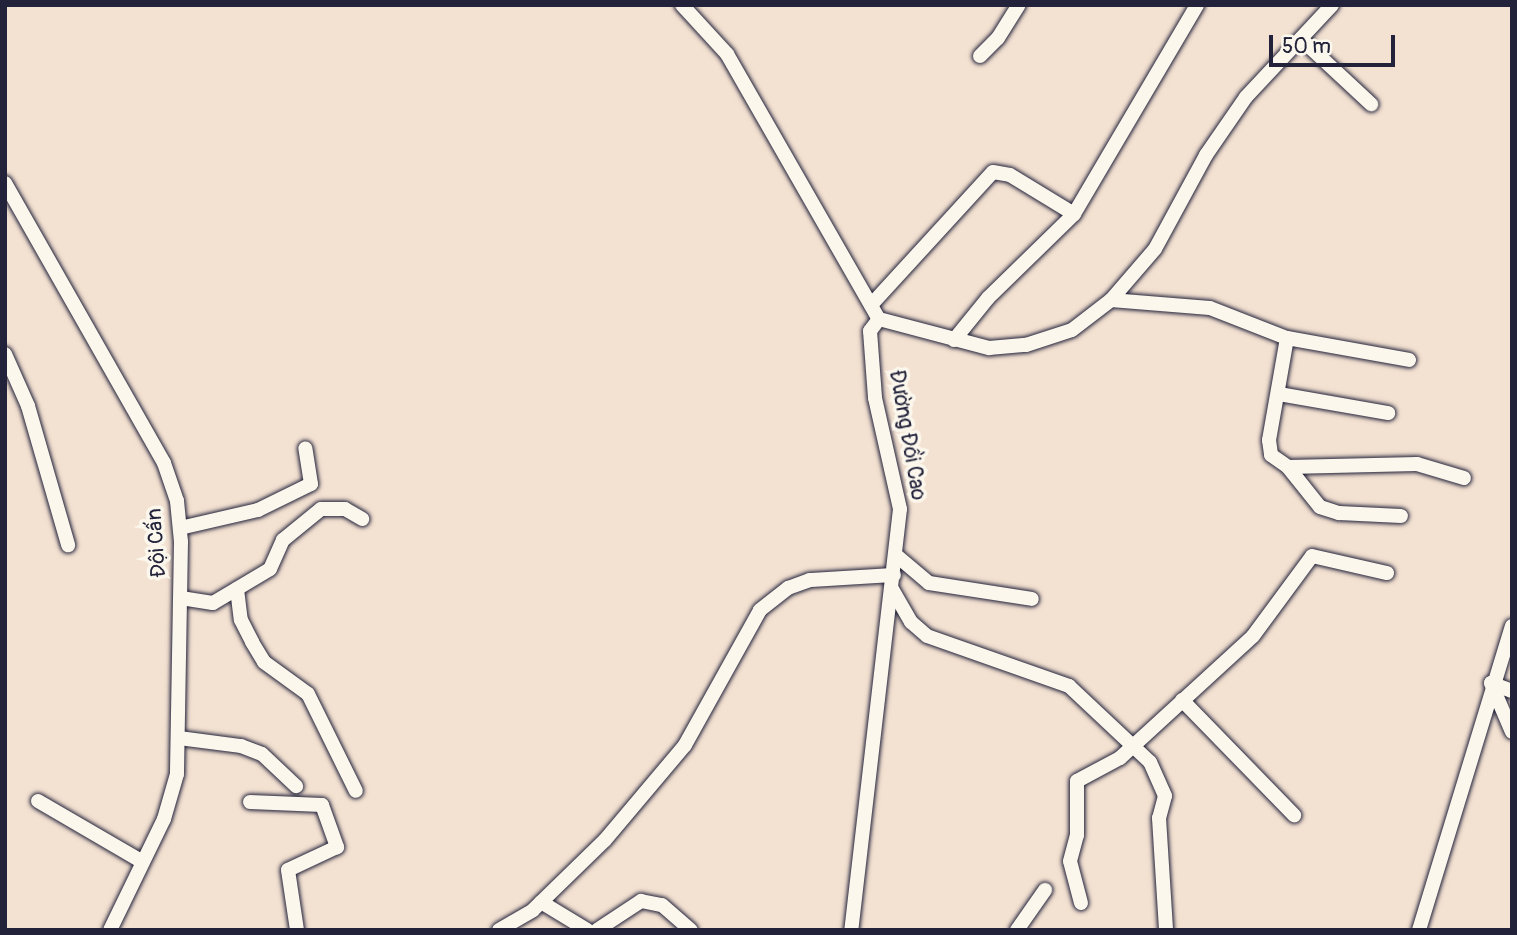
<!DOCTYPE html>
<meta charset="utf-8">
<style>
body{margin:0}
#map{position:relative;width:1517px;height:935px;overflow:hidden;background:#f3e1d1;font-family:Pangolin,sans-serif}
div>[style]{position:absolute}
.roads{filter:drop-shadow(0 0 2px #22223b) drop-shadow(0 0 2px #22223b)}
.minor>*{height:14px;margin:-7px;padding:0 7px;transform-origin:7px;border-radius:7px;background:#fbf7ec}
span{translate:-50% -50%;white-space:nowrap;text-align:center;line-height:1.15;-webkit-text-stroke:7px #fbf7ec;paint-order:stroke}
.street-label{font-size:21px;color:#22223b}
.frame{position:absolute;inset:0;border:7px solid #22223b;pointer-events:none}
.scale{position:absolute;left:1269px;top:35px;width:126px;height:32px;box-sizing:border-box;border:4px solid #22223b;border-top:0;padding-left:9px;font-size:21px;line-height:24px;white-space:nowrap;color:#22223b;-webkit-text-stroke:5px #fbf7ec;paint-order:stroke}
</style>
<div id="map">
<div class="roads">
<div class="minor">
<div style="left:682px;top:5px;width:67px;rotate:47.4deg"></div>
<div style="left:727px;top:54px;width:305px;rotate:60.2deg"></div>
<div style="left:879px;top:319px;width:15px;rotate:127deg"></div>
<div style="left:870px;top:331px;width:67px;rotate:85.7deg"></div>
<div style="left:875px;top:398px;width:114px;rotate:77.3deg"></div>
<div style="left:900px;top:509px;width:424px;rotate:96.6deg"></div>
<div style="left:1301px;top:39px;width:96px;rotate:42.9deg"></div>
<div style="left:980px;top:56px;width:25px;rotate:-45deg"></div>
<div style="left:998px;top:38px;width:39px;rotate:-58deg"></div>
<div style="left:5px;top:183px;width:322px;rotate:60.4deg"></div>
<div style="left:164px;top:463px;width:40px;rotate:71.1deg"></div>
<div style="left:177px;top:501px;width:41px;rotate:84.4deg"></div>
<div style="left:181px;top:542px;width:232px;rotate:91deg"></div>
<div style="left:177px;top:774px;width:47px;rotate:106.1deg"></div>
<div style="left:164px;top:819px;width:123px;rotate:115.9deg"></div>
<div style="left:1111px;top:300px;width:99px;rotate:4.6deg"></div>
<div style="left:1210px;top:308px;width:83px;rotate:21.3deg"></div>
<div style="left:1287px;top:338px;width:104px;rotate:100deg"></div>
<div style="left:1269px;top:440px;width:15px;rotate:82deg"></div>
<div style="left:1271px;top:455px;width:21px;rotate:35deg"></div>
<div style="left:1288px;top:467px;width:129px;rotate:-1.3deg"></div>
<div style="left:1417px;top:464px;width:49px;rotate:16.6deg"></div>
<div style="left:871px;top:305px;width:180px;rotate:-47.5deg"></div>
<div style="left:993px;top:172px;width:17px;rotate:10deg"></div>
<div style="left:1010px;top:175px;width:75px;rotate:31.4deg"></div>
<div style="left:879px;top:319px;width:114px;rotate:14.8deg"></div>
<div style="left:989px;top:348px;width:37px;rotate:-5deg"></div>
<div style="left:1026px;top:345px;width:48px;rotate:-18.1deg"></div>
<div style="left:1072px;top:330px;width:49px;rotate:-37.6deg"></div>
<div style="left:1111px;top:300px;width:67px;rotate:-49.2deg"></div>
<div style="left:1155px;top:249px;width:107px;rotate:-61.5deg"></div>
<div style="left:1206px;top:155px;width:70px;rotate:-55.4deg"></div>
<div style="left:1246px;top:97px;width:126px;rotate:-46.9deg"></div>
<div style="left:1287px;top:338px;width:124px;rotate:10.2deg"></div>
<div style="left:954px;top:340px;width:54px;rotate:-51deg"></div>
<div style="left:988px;top:298px;width:120px;rotate:-44.3deg"></div>
<div style="left:1074px;top:214px;width:243px;rotate:-59.5deg"></div>
<div style="left:5px;top:354px;width:57px;rotate:66.1deg"></div>
<div style="left:28px;top:406px;width:145px;rotate:73.9deg"></div>
<div style="left:1279px;top:394px;width:111px;rotate:9.9deg"></div>
<div style="left:1288px;top:467px;width:51px;rotate:51.3deg"></div>
<div style="left:1320px;top:507px;width:20px;rotate:18deg"></div>
<div style="left:1339px;top:513px;width:62px;rotate:2.8deg"></div>
<div style="left:180px;top:528px;width:80px;rotate:-13deg"></div>
<div style="left:258px;top:510px;width:59px;rotate:-26.1deg"></div>
<div style="left:311px;top:484px;width:36px;rotate:-99deg"></div>
<div style="left:897px;top:556px;width:42px;rotate:40.2deg"></div>
<div style="left:929px;top:583px;width:104px;rotate:8.8deg"></div>
<div style="left:237px;top:589px;width:31px;rotate:83deg"></div>
<div style="left:241px;top:620px;width:25px;rotate:63deg"></div>
<div style="left:252px;top:642px;width:23px;rotate:59deg"></div>
<div style="left:264px;top:662px;width:54px;rotate:36deg"></div>
<div style="left:308px;top:694px;width:108px;rotate:63.7deg"></div>
<div style="left:892px;top:589px;width:38px;rotate:60deg"></div>
<div style="left:911px;top:622px;width:21px;rotate:41deg"></div>
<div style="left:927px;top:636px;width:151px;rotate:19.4deg"></div>
<div style="left:1069px;top:686px;width:111px;rotate:43.2deg"></div>
<div style="left:1150px;top:762px;width:37px;rotate:66deg"></div>
<div style="left:1165px;top:796px;width:23px;rotate:105deg"></div>
<div style="left:1159px;top:818px;width:112px;rotate:86.4deg"></div>
<div style="left:181px;top:598px;width:32px;rotate:9deg"></div>
<div style="left:213px;top:603px;width:66px;rotate:-30.8deg"></div>
<div style="left:270px;top:569px;width:32px;rotate:-66deg"></div>
<div style="left:283px;top:540px;width:49px;rotate:-39.2deg"></div>
<div style="left:321px;top:509px;width:24px"></div>
<div style="left:345px;top:509px;width:20px;rotate:30deg"></div>
<div style="left:1491px;top:683px;width:53px;rotate:66.8deg"></div>
<div style="left:1491px;top:683px;width:22px;rotate:21deg"></div>
<div style="left:1182px;top:700px;width:161px;rotate:45.8deg"></div>
<div style="left:179px;top:738px;width:63px;rotate:7.4deg"></div>
<div style="left:241px;top:746px;width:22px;rotate:21deg"></div>
<div style="left:262px;top:754px;width:47px;rotate:43.3deg"></div>
<div style="left:38px;top:801px;width:121px;rotate:30.2deg"></div>
<div style="left:250px;top:802px;width:72px;rotate:2.4deg"></div>
<div style="left:322px;top:805px;width:45px;rotate:70.3deg"></div>
<div style="left:337px;top:847px;width:54px;rotate:154.9deg"></div>
<div style="left:288px;top:870px;width:61px;rotate:81.5deg"></div>
<div style="left:541px;top:902px;width:54px;rotate:31.3deg"></div>
<div style="left:1081px;top:903px;width:43px;rotate:-104.7deg"></div>
<div style="left:1070px;top:861px;width:27px;rotate:-75deg"></div>
<div style="left:1077px;top:835px;width:54px;rotate:-90deg"></div>
<div style="left:1077px;top:781px;width:49px;rotate:-28.1deg"></div>
<div style="left:1120px;top:758px;width:180px;rotate:-42.5deg"></div>
<div style="left:1253px;top:636px;width:99px;rotate:-53.6deg"></div>
<div style="left:1312px;top:556px;width:77px;rotate:12.8deg"></div>
<div style="left:499px;top:930px;width:39px;rotate:-30deg"></div>
<div style="left:533px;top:910px;width:100px;rotate:-44.2deg"></div>
<div style="left:605px;top:840px;width:124px;rotate:-49.9deg"></div>
<div style="left:685px;top:745px;width:154px;rotate:-60.9deg"></div>
<div style="left:760px;top:610px;width:36px;rotate:-38deg"></div>
<div style="left:788px;top:588px;width:23px;rotate:-20deg"></div>
<div style="left:810px;top:580px;width:84px;rotate:-3.4deg"></div>
<div style="left:597px;top:930px;width:53px;rotate:-33.4deg"></div>
<div style="left:641px;top:901px;width:21px;rotate:11deg"></div>
<div style="left:662px;top:905px;width:38px;rotate:41deg"></div>
<div style="left:1017px;top:930px;width:49px;rotate:-55deg"></div>
<div style="left:1419px;top:930px;width:318px;rotate:-73deg"></div>
</div>
</div>
<div class="street-label">
<span style="left:907px;top:435px;rotate:80deg">Đường Đồi Cao</span>
<span style="left:157px;top:543px;rotate:-94deg">Đội Cấn</span>
</div>
<div class="frame"></div>
<div class="scale">50 m</div>
</div>
